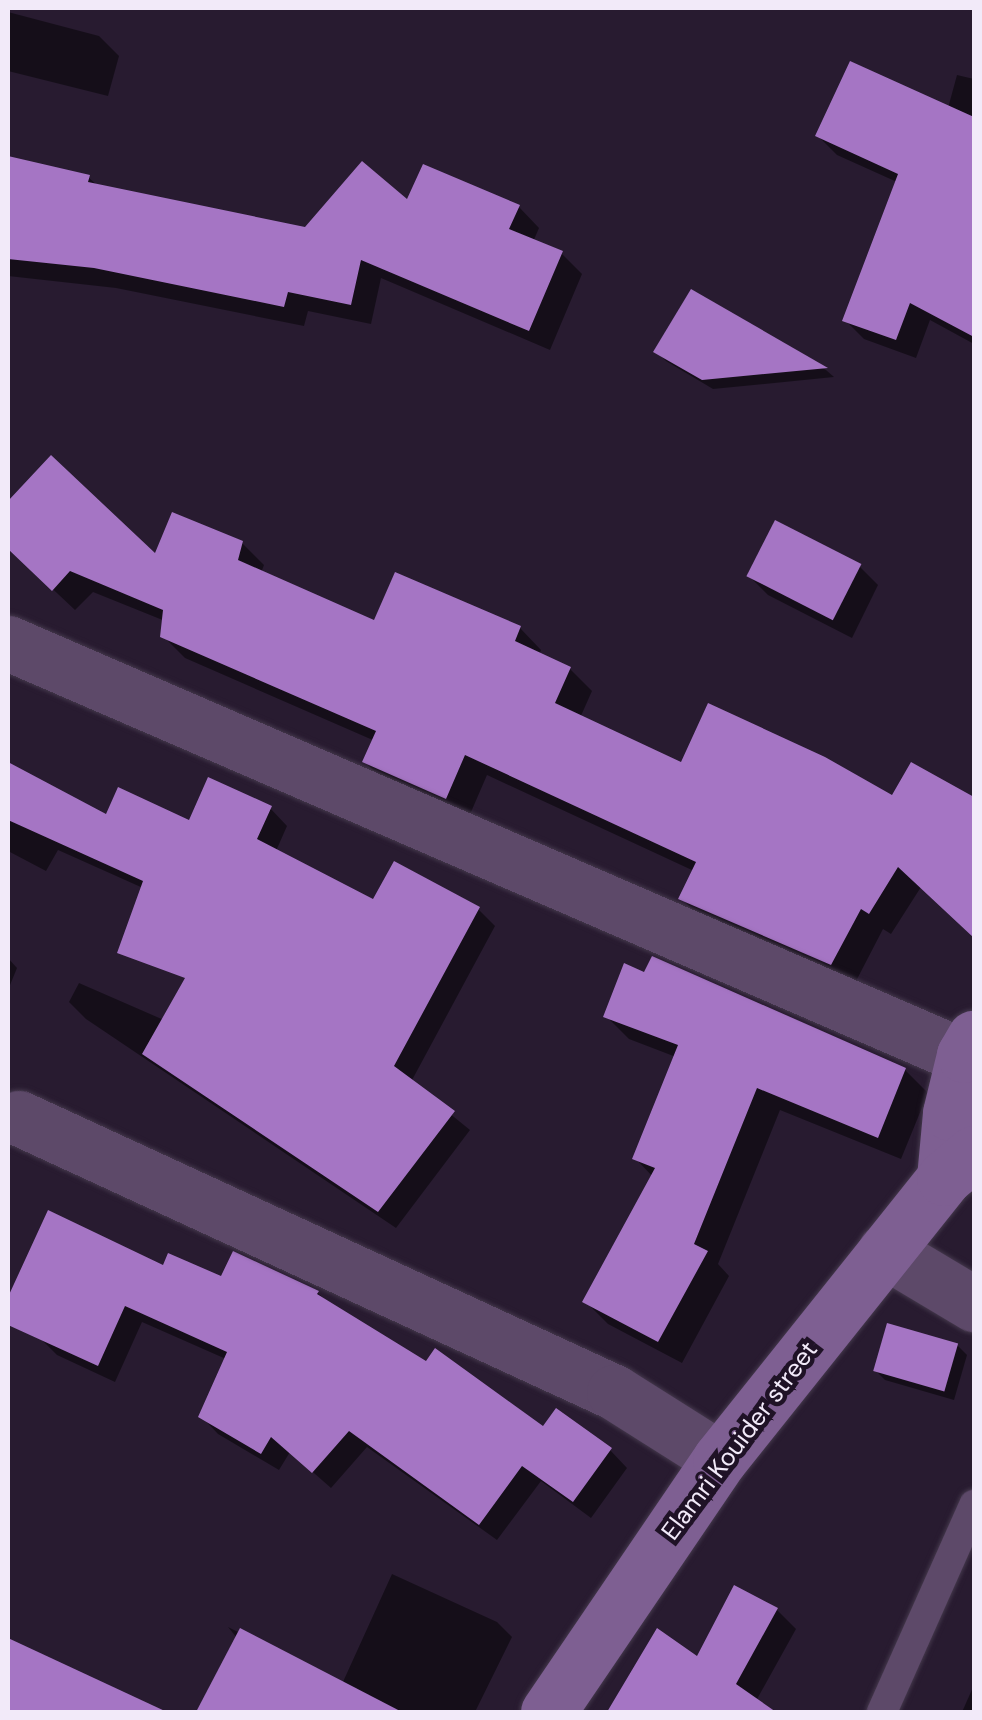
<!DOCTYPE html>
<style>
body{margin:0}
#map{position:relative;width:982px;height:1720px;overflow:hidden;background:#281b30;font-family:"DM Sans",sans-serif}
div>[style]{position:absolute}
.shadow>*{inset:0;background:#0007}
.building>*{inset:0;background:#a575c4;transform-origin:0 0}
.roads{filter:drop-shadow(0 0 2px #44384c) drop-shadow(0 0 2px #44384c)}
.lane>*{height:30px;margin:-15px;padding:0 15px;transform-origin:15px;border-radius:15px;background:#5d4969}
.street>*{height:55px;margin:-27.5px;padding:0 27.5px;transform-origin:27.5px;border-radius:27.5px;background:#5d4969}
.secondary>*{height:55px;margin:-27.5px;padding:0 27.5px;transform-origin:27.5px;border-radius:27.5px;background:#7e5f92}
span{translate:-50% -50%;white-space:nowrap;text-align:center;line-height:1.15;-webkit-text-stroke:9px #1f1226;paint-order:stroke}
.street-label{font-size:25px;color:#f2eaf9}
.frame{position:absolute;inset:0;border:10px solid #f2eaf9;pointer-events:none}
</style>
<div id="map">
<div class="shadow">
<div style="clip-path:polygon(8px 12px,99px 36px,119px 56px,108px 96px,8px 71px)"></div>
<div style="clip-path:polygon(957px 75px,974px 79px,974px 344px,930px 320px,916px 358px,864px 339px,845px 320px,897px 182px,837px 155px,818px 136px,948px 108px)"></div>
<div style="clip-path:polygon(9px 159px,88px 177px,98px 186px,306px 230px,519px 207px,539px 228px,533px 242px,562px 254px,582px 274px,550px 350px,381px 278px,371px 324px,308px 311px,304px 326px,116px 288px,8px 276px)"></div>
<div style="clip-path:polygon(691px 292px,826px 370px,834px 377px,713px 389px,666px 361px,656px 351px)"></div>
<div style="clip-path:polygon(51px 459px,156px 557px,242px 543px,264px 565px,261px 573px,376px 623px,520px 628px,541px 650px,539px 655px,570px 669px,592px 691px,580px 718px,682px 765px,893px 799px,912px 765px,974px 800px,974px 936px,921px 887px,891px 934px,883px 929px,854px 985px,703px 920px,681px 898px,694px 871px,487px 775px,468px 819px,387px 784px,365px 762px,375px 741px,185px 658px,163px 636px,165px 621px,93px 592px,75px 610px,8px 547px,8px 505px)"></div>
<div style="clip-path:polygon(859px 566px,878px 585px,852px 638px,768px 595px,749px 576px)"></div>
<div style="clip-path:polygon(8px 765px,107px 817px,190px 823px,270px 808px,287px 826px,276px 851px,374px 902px,478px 909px,495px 926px,411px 1082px,470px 1130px,396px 1228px,86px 1019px,69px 1002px,79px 983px,297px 1078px,143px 888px,58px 850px,46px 871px,8px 851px)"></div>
<div style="clip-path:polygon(8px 958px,17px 968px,8px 990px)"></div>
<div style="clip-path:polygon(606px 1016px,905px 1070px,928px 1093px,901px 1159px,780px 1110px,718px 1264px,729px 1276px,682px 1363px,608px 1324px,585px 1301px,653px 1177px,635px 1158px,676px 1057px,629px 1039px)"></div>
<div style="clip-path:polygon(234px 1254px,318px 1293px,331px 1306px,544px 1430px,610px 1450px,627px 1468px,591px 1518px,541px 1481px,497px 1540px,367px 1447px,331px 1488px,290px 1452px,279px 1470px,218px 1434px,201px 1416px,226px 1359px,142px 1322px,115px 1382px,57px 1355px,40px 1338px,164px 1268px,222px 1279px)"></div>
<div style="clip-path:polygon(957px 1345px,967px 1355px,954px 1400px,885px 1380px,875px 1370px)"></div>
<div style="clip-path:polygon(392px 1574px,497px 1622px,512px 1637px,475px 1712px,301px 1712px,284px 1693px,274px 1712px,208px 1712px,202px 1706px,237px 1638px,228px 1627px,342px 1684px)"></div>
<div style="clip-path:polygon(777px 1610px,796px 1629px,756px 1701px,772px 1712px,610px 1712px,658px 1631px,698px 1660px)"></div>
<div style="clip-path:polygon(8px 1641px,124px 1695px,142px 1712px,8px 1712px)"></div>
<div style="clip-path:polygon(974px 1685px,974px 1712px,962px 1712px)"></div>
</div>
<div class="building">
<div style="clip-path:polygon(850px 61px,974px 117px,974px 337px,910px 303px,896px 340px,842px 321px,898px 174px,815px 136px)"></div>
<div style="clip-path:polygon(8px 156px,90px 175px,88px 182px,305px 227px,362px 161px,407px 199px,423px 164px,520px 205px,509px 229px,563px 251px,529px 331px,361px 260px,351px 305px,288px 292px,284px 307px,94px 268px,8px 259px)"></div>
<div style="clip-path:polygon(691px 289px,828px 368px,702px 380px,653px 352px)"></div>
<div style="clip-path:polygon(51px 455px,155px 553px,172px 512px,243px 541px,238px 560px,374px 620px,395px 572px,521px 626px,515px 641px,571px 667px,555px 703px,681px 762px,708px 703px,825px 757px,892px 795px,911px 762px,974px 797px,974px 938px,898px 867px,869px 914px,861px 909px,831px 965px,678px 899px,696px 862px,465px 755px,446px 799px,362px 762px,376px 731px,160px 637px,163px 610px,70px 571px,52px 591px,8px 549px,8px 501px)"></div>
<div style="left:775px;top:520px;width:97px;height:63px;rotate:27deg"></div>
<div style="clip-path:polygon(8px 762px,106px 814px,118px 787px,189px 820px,208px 777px,272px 806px,257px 839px,373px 899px,394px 861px,480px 907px,394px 1066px,455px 1111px,378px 1212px,142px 1054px,185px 978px,117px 953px,143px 881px,8px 820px)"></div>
<div style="clip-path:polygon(652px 956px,906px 1068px,878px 1138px,757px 1088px,694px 1244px,708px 1251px,658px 1342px,582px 1302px,655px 1168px,632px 1159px,678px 1045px,603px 1017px,624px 963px,644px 972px)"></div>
<div style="clip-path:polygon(48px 1210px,163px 1265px,168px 1253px,221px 1276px,233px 1251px,319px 1291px,317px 1294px,426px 1361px,435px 1348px,543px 1426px,556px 1408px,612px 1448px,573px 1502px,522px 1466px,479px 1525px,349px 1431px,312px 1473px,271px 1437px,261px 1454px,198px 1417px,227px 1352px,125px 1306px,98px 1366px,8px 1325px,8px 1297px)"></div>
<div style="left:887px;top:1323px;width:74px;height:50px;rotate:16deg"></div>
<div style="clip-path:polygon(734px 1585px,778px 1608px,736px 1684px,776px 1712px,607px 1712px,657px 1628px,697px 1656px)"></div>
<div style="clip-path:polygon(240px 1628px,402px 1712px,196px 1712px)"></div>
<div style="clip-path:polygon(8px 1638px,167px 1712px,8px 1712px)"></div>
</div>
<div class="roads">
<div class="lane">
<div style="left:882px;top:1712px;width:227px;rotate:-66deg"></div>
</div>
<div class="street">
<div style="left:8px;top:643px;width:1053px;rotate:23.4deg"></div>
<div style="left:19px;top:1118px;width:655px;rotate:24.73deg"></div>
<div style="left:614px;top:1392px;width:125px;rotate:32.3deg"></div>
<div style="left:885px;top:1251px;width:104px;rotate:30.8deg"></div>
</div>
<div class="secondary">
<div style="left:944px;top:1178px;width:65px;rotate:-84.7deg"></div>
<div style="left:950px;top:1113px;width:60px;rotate:-76.4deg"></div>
<div style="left:964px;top:1055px;width:20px;rotate:-60deg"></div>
<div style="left:548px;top:1712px;width:306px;rotate:-55.8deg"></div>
<div style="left:720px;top:1459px;width:359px;rotate:-51.4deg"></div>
<div style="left:944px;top:1178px;width:39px;rotate:-40deg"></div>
</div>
</div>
<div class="street-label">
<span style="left:740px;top:1441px;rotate:-53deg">Elamri Kouider street</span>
</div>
<div class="frame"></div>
</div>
